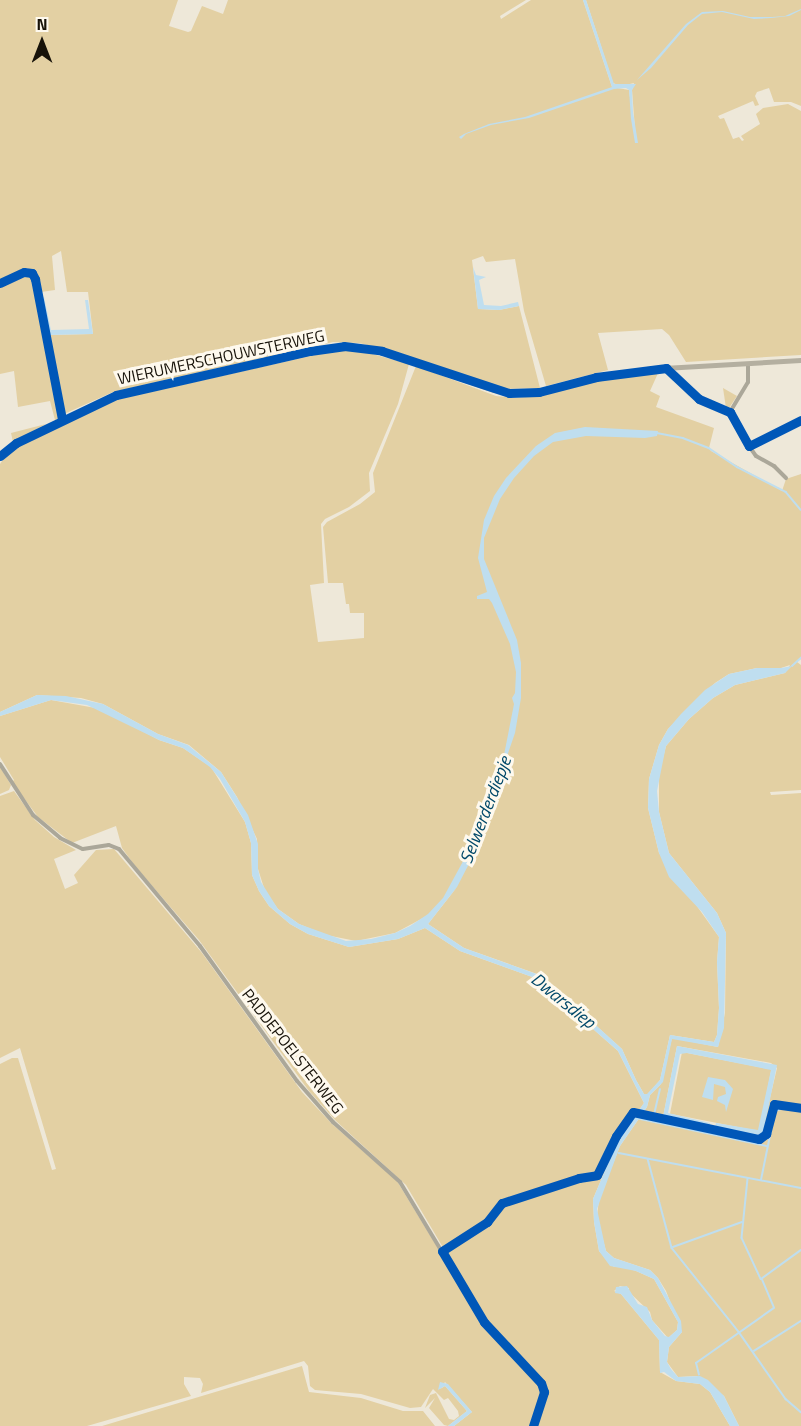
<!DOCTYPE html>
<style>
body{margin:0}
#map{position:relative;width:801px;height:1426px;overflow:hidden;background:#eee8d9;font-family:"Titillium Web",sans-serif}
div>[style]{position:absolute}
.green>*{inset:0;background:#e3d0a3;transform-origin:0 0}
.water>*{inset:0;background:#bfdeef}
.stream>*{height:1.5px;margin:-0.75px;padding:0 0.75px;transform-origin:0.75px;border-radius:0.75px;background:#bfdeef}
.street>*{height:4px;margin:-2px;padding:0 2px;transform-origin:2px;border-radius:2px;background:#aba799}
.secondary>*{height:5px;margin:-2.5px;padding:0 2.5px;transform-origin:2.5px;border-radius:2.5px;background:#b4afa0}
.cycleway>*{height:9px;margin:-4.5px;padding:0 4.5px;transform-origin:4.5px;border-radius:4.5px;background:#0057b8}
span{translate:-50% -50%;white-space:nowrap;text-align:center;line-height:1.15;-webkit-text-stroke:6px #fef9ee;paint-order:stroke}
.street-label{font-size:16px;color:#171209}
.water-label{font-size:18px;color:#014869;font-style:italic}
.north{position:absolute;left:12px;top:12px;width:60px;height:60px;-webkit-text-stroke:4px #fef9ee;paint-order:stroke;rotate:0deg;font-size:16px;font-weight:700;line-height:24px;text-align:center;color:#171209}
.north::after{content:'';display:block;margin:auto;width:21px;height:27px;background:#171209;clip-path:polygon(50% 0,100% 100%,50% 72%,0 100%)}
</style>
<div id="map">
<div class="green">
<div style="clip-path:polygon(0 0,178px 0,169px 26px,188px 32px,191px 31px,202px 6px,223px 14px,228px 0,526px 0,500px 16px,501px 19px,531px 0,583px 0,612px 87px,629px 90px,636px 143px,632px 90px,634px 83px,621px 86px,613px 83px,586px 0,801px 0,801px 106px,791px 102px,774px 102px,769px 88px,757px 92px,755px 96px,759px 105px,755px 106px,753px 101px,718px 116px,720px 119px,724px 118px,733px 139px,739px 137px,742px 141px,744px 140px,741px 136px,760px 124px,756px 114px,763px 108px,788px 104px,801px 111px,801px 355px,686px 362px,669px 335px,662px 329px,598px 333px,608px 370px,546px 386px,524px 311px,515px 259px,486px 262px,483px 256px,472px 260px,478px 309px,499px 310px,519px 306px,540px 388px,503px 389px,393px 351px,359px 343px,333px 342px,113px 392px,64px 414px,48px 335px,93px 334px,88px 292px,67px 292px,61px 251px,52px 256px,55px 290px,41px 292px,37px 273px,27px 268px,0 280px)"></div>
<div style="clip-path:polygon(27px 273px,33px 276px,61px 417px,55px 420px,50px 401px,18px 407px,14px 371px,0 374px,0 285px)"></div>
<div style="clip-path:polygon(evenodd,337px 350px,365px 352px,409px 364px,398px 404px,369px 473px,370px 491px,349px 507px,325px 519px,321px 524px,324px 583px,310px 585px,318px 642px,364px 638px,364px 613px,350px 613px,349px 604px,346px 604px,343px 583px,328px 583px,323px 527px,327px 522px,360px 504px,375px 492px,373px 473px,416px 366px,496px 396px,514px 398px,537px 396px,591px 382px,659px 371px,650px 391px,660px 396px,656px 407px,714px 428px,709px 448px,711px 451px,782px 491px,786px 479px,801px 474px,801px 659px,797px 662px,801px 665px,801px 790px,770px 792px,771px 795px,801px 793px,801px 1426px,739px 1426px,724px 1396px,697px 1376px,678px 1377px,667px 1362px,669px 1347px,682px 1332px,666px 1291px,658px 1278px,650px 1270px,614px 1258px,606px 1251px,597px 1217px,599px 1199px,620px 1146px,647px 1107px,650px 1095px,661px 1084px,672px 1038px,718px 1047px,725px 1013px,726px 933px,717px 913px,669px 853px,659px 812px,659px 774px,666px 746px,689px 719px,713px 698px,735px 685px,785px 673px,790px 665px,781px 668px,757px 668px,729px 674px,715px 683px,668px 729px,659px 745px,649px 779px,648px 808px,659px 853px,719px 937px,717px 962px,719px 1008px,717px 1035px,714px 1042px,670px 1035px,660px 1080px,647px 1095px,644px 1094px,636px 1080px,622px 1049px,540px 975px,464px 948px,428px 924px,457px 887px,431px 916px,425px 917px,395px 933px,356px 941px,326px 935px,299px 924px,278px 909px,265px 891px,258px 869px,257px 839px,237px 797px,221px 772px,189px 745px,158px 734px,103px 704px,81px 698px,37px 695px,0 712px,0 464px,8px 453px,36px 436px,110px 401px,337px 350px,677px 1046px,771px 1063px,777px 1068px,761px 1136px,663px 1117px,677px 1046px)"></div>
<div style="clip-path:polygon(723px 388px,737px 396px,729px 408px,726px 408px)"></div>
<div style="clip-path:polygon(46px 424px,13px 442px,11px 433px)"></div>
<div style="clip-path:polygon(51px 700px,101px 709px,159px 740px,183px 748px,211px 767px,245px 822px,251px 843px,252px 875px,259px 891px,269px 906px,290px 924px,308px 934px,349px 947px,398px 939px,425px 928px,460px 951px,535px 978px,618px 1051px,644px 1103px,618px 1140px,593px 1199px,594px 1222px,599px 1251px,614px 1267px,618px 1265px,636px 1271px,654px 1279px,678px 1322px,677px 1330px,668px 1338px,652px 1320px,650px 1312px,629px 1292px,629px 1288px,620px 1286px,614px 1291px,621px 1294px,659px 1340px,660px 1372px,676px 1381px,700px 1384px,710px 1392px,730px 1426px,537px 1426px,547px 1398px,546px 1385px,486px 1320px,406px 1185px,336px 1121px,309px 1091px,199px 940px,135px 866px,122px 848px,116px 826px,72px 843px,38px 817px,12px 782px,14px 780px,0 757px,0 716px)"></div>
<div style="clip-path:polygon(0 767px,11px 785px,9px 790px,0 794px)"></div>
<div style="clip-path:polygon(14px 791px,35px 820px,54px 837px,76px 850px,54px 859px,65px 889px,78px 883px,74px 875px,96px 850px,114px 849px,202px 953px,302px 1092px,332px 1124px,397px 1181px,487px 1329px,541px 1386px,541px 1397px,531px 1426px,454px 1426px,472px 1412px,445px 1382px,440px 1389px,445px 1386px,467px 1411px,448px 1426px,444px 1425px,429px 1408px,435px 1398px,425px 1408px,430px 1395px,436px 1393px,449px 1419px,454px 1420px,459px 1416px,458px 1411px,448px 1398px,444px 1400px,433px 1389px,421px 1407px,410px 1408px,361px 1394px,315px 1390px,310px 1386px,308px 1366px,304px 1361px,201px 1393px,203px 1384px,200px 1378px,184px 1377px,184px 1384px,191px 1396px,87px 1426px,0 1426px,0 1064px,12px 1058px,18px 1058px,52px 1170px,56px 1169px,20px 1048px,0 1058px,0 796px)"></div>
<div style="left:682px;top:1052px;width:91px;height:63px;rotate:11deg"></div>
<div style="clip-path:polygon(302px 1366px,309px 1392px,361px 1398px,403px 1411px,423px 1411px,435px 1426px,102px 1426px)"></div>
</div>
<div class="water">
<div style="clip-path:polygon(583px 0,586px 0,614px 84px,636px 84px,632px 90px,633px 112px,638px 143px,635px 143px,631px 119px,629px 90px,626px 88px,614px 89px,529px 118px,491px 125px,466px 134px,461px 139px,459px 137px,464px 134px,489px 124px,525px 117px,612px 87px)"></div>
<div style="clip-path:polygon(801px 9px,801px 10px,789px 16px,771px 18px,754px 19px,722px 12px,702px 14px,688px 25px,651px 68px,637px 80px,686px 24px,702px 12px,723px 11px,750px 17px,772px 17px,785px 16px)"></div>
<div style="clip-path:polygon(473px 267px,476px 275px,486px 277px,479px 280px,484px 305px,501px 306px,518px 302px,519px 306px,499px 310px,478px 309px)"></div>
<div style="clip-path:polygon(44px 297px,51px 330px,89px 329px,85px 300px,88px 300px,93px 334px,48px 335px,41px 300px)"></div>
<div style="clip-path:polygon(585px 427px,658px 431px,657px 436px,645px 438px,586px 436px,553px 442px,534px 456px,514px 478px,500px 499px,484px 538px,484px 559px,517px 640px,521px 663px,521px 698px,515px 733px,472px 858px,457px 887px,428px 924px,464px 948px,542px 976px,622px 1049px,636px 1080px,644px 1094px,647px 1094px,660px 1080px,670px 1035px,714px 1042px,717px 1035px,719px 1008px,717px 962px,719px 937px,702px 912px,669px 877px,659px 853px,648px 808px,649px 779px,659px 745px,668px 729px,681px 714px,705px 690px,729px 674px,757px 668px,781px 668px,792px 666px,785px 673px,735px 685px,713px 698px,689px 719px,666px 746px,657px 791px,659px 812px,669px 853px,717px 913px,726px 933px,724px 1028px,718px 1047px,672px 1039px,663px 1082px,650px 1095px,647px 1107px,620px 1146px,597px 1209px,606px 1251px,614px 1258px,650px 1270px,658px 1278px,681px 1321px,682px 1332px,669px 1347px,667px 1362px,671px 1369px,678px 1377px,700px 1376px,708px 1380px,724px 1396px,739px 1426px,730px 1426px,710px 1392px,700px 1384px,676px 1381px,664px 1372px,660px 1373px,659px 1340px,621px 1294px,615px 1293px,616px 1287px,627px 1286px,638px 1304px,647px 1307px,652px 1320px,665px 1336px,669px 1337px,677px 1330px,678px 1322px,654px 1279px,636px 1271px,610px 1266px,599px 1251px,594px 1222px,593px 1199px,618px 1140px,644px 1103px,618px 1051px,535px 978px,460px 951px,425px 928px,398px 939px,349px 947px,308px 934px,290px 924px,269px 906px,259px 891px,252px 875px,251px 843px,245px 822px,220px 779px,210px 767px,183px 748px,159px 740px,87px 705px,51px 700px,0 716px,0 712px,37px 695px,66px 696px,103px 704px,158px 734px,188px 745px,221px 772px,248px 815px,258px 844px,258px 869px,261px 882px,278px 909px,299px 924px,346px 941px,371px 939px,395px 933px,410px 926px,428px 914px,443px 898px,467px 854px,504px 755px,514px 704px,512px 698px,515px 693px,516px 672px,510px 644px,492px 603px,489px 599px,477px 599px,477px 596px,487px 592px,478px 558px,484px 520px,494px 496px,506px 478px,536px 446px,555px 433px)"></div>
<div style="clip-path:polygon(677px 1046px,777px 1065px,763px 1134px,758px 1136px,715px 1127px,716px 1123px,758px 1130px,771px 1070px,687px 1053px,680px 1054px,668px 1113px,710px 1123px,710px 1126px,663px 1117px)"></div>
<div style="clip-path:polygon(708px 1077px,725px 1080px,733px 1089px,726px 1112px,725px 1105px,717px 1101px,718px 1097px,726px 1094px,725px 1087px,714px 1084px,713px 1100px,702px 1097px)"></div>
<div style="clip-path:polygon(440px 1382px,448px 1384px,472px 1412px,454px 1426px,448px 1426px,467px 1411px,445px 1386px,438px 1390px)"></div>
</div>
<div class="stream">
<div style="left:657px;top:433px;width:26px;rotate:11deg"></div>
<div style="left:683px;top:438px;width:28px;rotate:21deg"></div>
<div style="left:709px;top:448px;width:34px;rotate:34deg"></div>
<div style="left:737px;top:467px;width:55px;rotate:27deg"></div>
<div style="left:786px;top:492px;width:23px;rotate:50deg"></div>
<div style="left:792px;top:666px;width:12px;rotate:-42deg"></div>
<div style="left:654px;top:1115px;width:26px;rotate:-77deg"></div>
<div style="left:636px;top:1118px;width:134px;rotate:12.1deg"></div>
<div style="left:619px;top:1153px;width:185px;rotate:10.9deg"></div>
<div style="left:648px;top:1159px;width:92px;rotate:74.9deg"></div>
<div style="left:672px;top:1248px;width:107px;rotate:51.4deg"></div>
<div style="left:739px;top:1332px;width:82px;rotate:55deg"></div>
<div style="left:786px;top:1399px;width:20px;rotate:41deg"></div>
<div style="left:748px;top:1179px;width:59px;rotate:95.8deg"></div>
<div style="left:742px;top:1238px;width:45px;rotate:65.1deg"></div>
<div style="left:761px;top:1279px;width:49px;rotate:-35.9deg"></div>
<div style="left:761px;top:1180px;width:70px;rotate:-78.5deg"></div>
<div style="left:775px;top:1111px;width:6px;rotate:-18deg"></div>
<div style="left:673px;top:1247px;width:73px;rotate:-19.9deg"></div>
<div style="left:754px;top:1351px;width:56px;rotate:-32.6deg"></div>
<div style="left:699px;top:1375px;width:12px;rotate:-104deg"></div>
<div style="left:696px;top:1363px;width:95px;rotate:-35.2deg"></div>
<div style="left:774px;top:1308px;width:30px;rotate:-113deg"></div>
</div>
<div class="street">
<div style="left:0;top:283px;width:26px;rotate:-25deg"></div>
<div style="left:24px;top:272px;width:8px;rotate:7deg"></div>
<div style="left:32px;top:273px;width:7px;rotate:63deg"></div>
<div style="left:35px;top:279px;width:143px;rotate:79.1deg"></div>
<div style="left:670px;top:369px;width:8px;rotate:67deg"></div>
<div style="left:673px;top:376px;width:35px;rotate:41deg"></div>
<div style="left:699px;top:399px;width:34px;rotate:23deg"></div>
<div style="left:730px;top:412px;width:39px;rotate:61deg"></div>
<div style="left:749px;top:446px;width:58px;rotate:-26.6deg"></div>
<div style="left:730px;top:412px;width:35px;rotate:-59deg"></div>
<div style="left:748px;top:382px;width:18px;rotate:-90deg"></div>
<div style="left:749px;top:446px;width:12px;rotate:55deg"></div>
<div style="left:756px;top:456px;width:21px;rotate:29deg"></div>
<div style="left:774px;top:466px;width:17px;rotate:45deg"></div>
<div style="left:0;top:764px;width:61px;rotate:57.1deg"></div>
<div style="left:33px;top:815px;width:35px;rotate:40deg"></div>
<div style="left:60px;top:838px;width:25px;rotate:26deg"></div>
<div style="left:83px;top:849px;width:26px;rotate:-9deg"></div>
<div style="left:109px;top:845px;width:11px;rotate:22deg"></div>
<div style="left:119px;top:849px;width:126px;rotate:50.1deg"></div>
<div style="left:200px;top:946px;width:166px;rotate:54.3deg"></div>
<div style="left:297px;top:1081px;width:55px;rotate:48.7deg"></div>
<div style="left:333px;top:1122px;width:90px;rotate:41.8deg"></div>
<div style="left:400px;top:1182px;width:163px;rotate:59deg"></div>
<div style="left:484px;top:1322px;width:83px;rotate:46.9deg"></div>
<div style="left:541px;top:1383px;width:9px;rotate:72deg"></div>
<div style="left:544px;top:1392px;width:36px;rotate:108deg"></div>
</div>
<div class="secondary">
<div style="left:0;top:456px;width:21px;rotate:-39deg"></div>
<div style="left:16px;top:443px;width:111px;rotate:-25.6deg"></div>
<div style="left:116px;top:395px;width:226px;rotate:-12.3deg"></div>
<div style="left:337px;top:347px;width:38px;rotate:3deg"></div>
<div style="left:375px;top:349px;width:126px;rotate:19deg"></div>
<div style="left:494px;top:390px;width:28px;rotate:8deg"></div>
<div style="left:522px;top:394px;width:126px;rotate:-11.4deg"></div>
<div style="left:646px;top:369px;width:155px;rotate:-3.3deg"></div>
</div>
<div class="cycleway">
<div style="left:0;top:283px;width:26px;rotate:-25deg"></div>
<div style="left:24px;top:272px;width:8px;rotate:7deg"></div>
<div style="left:32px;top:273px;width:7px;rotate:63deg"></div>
<div style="left:35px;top:279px;width:143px;rotate:79.1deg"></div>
<div style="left:0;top:456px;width:21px;rotate:-39deg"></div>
<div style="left:16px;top:443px;width:111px;rotate:-25.6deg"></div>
<div style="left:116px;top:395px;width:199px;rotate:-12.8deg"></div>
<div style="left:310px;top:351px;width:34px;rotate:-8deg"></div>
<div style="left:344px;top:346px;width:38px;rotate:7deg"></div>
<div style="left:382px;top:351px;width:134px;rotate:18.3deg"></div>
<div style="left:509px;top:393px;width:30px;rotate:-2deg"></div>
<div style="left:539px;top:392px;width:59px;rotate:-14.7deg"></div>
<div style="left:596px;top:377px;width:71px;rotate:-7.3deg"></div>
<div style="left:666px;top:368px;width:45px;rotate:43.2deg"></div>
<div style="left:699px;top:399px;width:34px;rotate:23deg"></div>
<div style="left:730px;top:412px;width:39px;rotate:61deg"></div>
<div style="left:749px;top:446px;width:58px;rotate:-26.6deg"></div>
<div style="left:533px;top:1426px;width:36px;rotate:-72deg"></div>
<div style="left:544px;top:1392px;width:9px;rotate:-108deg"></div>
<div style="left:541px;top:1383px;width:83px;rotate:-133.1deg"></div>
<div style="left:484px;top:1322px;width:82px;rotate:-120.6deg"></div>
<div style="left:442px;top:1251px;width:54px;rotate:-32.8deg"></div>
<div style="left:487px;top:1222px;width:24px;rotate:-52deg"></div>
<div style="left:502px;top:1203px;width:81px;rotate:-18deg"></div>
<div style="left:579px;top:1178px;width:18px;rotate:-9deg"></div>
<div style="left:597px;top:1175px;width:43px;rotate:-64deg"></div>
<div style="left:616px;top:1136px;width:29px;rotate:-55deg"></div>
<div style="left:633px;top:1112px;width:129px;rotate:12.1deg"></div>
<div style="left:759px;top:1139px;width:9px;rotate:-36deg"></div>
<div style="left:766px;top:1134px;width:31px;rotate:-75deg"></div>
<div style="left:774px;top:1104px;width:27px;rotate:8deg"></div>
</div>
<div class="street-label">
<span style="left:221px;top:357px;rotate:-12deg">WIERUMERSCHOUWSTERWEG</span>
<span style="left:293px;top:1051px;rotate:52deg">PADDEPOELSTERWEG</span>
</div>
<div class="water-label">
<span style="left:486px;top:810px;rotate:-69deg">Selwerderdiepje</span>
<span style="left:563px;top:1001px;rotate:39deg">Dwarsdiep</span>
</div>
<div class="north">N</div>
</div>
